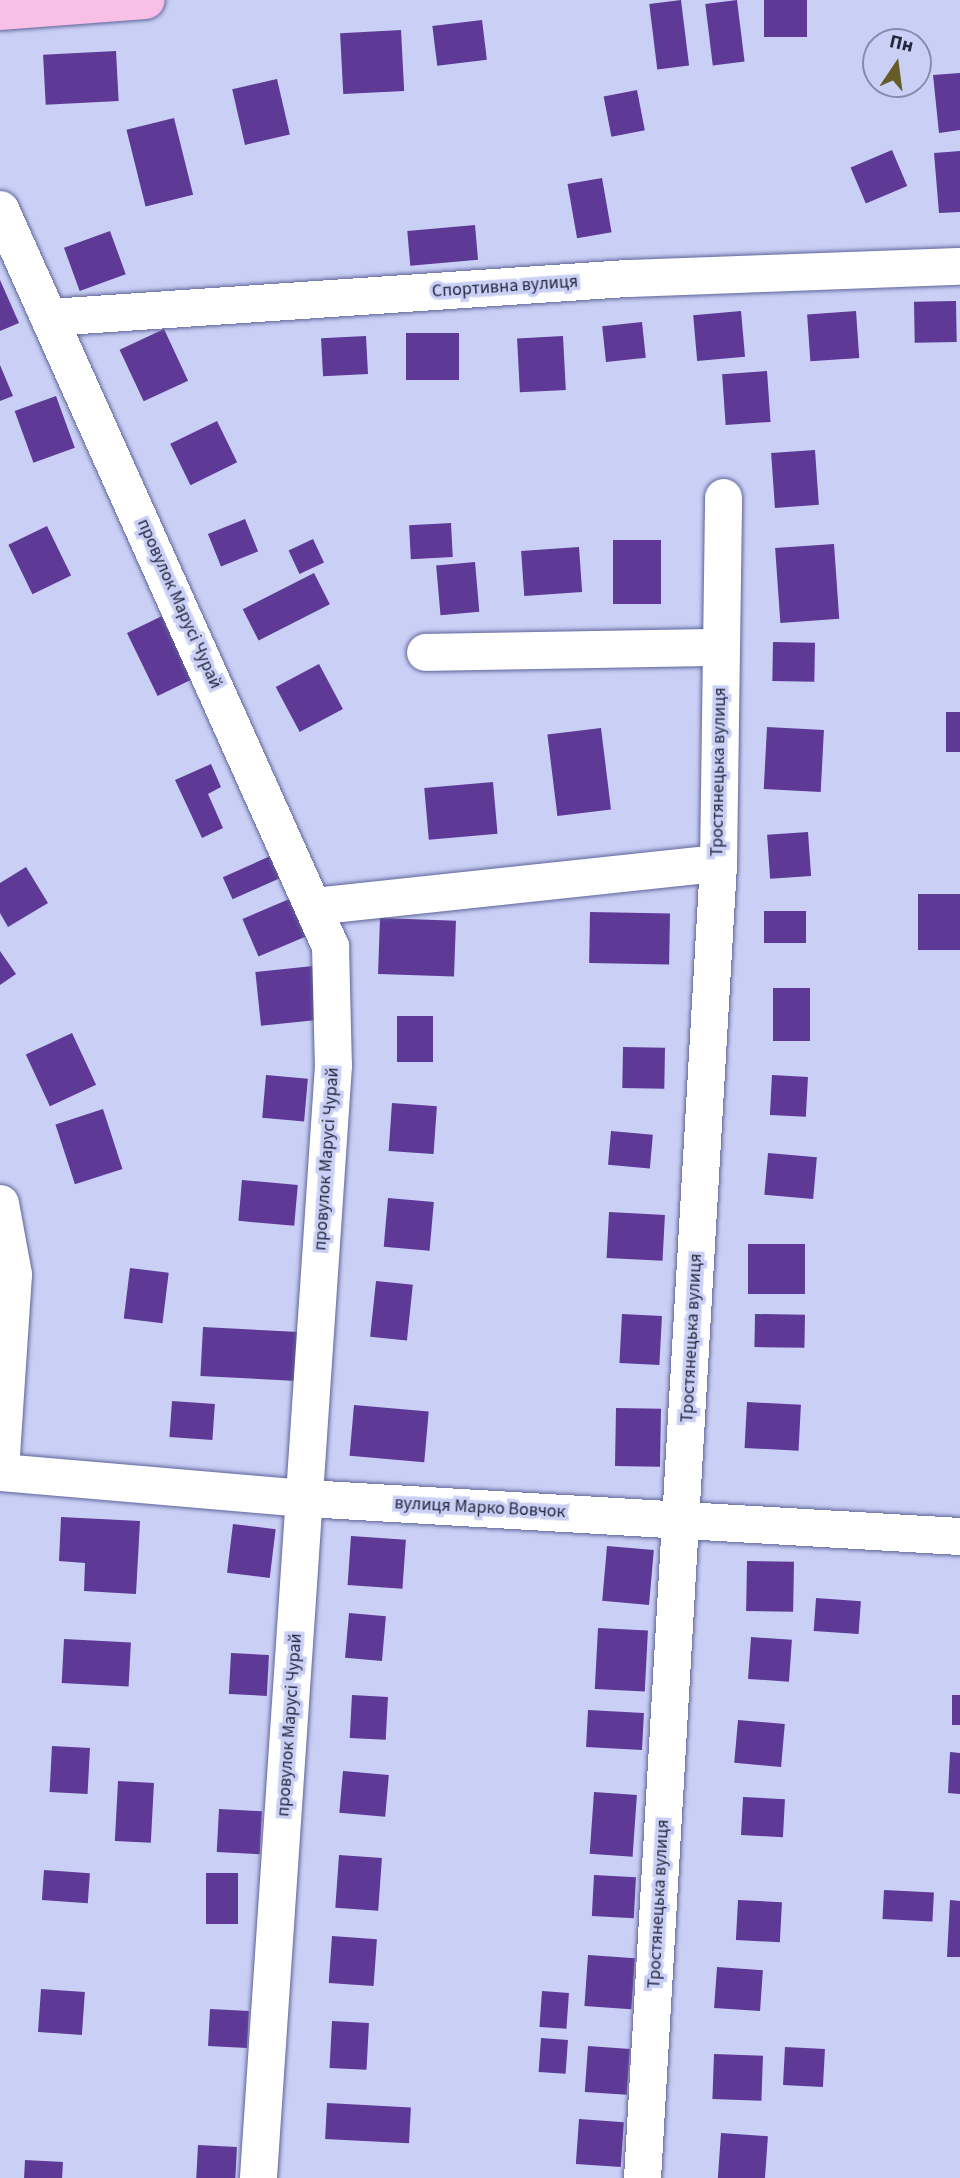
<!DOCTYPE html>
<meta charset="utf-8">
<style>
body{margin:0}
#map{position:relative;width:960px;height:2178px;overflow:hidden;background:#cad0f5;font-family:"Source Sans 3",sans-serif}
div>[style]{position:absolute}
.building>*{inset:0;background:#5e3996;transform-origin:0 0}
.roads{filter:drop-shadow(0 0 2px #5e649a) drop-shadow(0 0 2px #5e649a)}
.minor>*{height:37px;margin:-18.5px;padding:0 18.5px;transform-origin:18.5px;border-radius:18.5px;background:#fff}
.major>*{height:38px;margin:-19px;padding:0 19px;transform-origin:19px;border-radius:19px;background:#f8bfe7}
span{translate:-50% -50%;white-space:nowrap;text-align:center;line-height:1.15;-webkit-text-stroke:7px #cad0f5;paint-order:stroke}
.street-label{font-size:18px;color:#24273e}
.north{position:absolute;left:862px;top:28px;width:70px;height:70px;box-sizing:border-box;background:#cad0f5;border:2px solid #888cac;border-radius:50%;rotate:13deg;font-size:19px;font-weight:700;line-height:28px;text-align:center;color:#24273e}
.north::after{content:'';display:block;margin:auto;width:24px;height:32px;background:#665c28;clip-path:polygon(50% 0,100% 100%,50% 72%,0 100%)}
</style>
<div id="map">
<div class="building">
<div style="left:681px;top:0;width:66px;height:32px;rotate:83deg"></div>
<div style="left:737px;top:0;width:62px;height:32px;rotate:83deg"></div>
<div style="left:764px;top:0;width:43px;height:37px"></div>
<div style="left:482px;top:20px;width:40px;height:50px;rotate:83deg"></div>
<div style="left:401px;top:30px;width:61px;height:61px;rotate:87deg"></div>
<div style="left:116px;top:51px;width:50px;height:73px;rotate:87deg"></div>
<div style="clip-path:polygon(960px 73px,960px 130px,939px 133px,933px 75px)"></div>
<div style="left:277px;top:79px;width:57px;height:46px;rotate:77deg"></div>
<div style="left:637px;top:90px;width:41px;height:34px;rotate:79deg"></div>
<div style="left:174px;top:118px;width:79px;height:49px;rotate:76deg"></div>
<div style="left:892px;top:150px;width:39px;height:45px;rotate:67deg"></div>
<div style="clip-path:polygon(960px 151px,960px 212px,939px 213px,934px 153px)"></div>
<div style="left:602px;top:178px;width:55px;height:35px;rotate:80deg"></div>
<div style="left:475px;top:225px;width:35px;height:68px;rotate:85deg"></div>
<div style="left:110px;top:231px;width:46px;height:49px;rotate:70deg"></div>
<div style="clip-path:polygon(0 280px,19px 323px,0 331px)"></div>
<div style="left:956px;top:301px;width:41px;height:42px;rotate:89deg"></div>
<div style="left:741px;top:311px;width:46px;height:48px;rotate:85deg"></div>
<div style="left:856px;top:311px;width:47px;height:49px;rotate:86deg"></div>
<div style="left:642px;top:322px;width:36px;height:40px;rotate:84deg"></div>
<div style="left:164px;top:329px;width:57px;height:49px;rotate:65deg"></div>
<div style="left:406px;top:333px;width:53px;height:47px"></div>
<div style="left:366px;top:336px;width:38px;height:45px;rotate:87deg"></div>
<div style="left:563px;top:336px;width:54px;height:46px;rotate:87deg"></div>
<div style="clip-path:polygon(0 365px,13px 396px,0 401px)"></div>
<div style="left:767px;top:371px;width:51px;height:45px;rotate:86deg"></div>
<div style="left:56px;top:396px;width:55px;height:44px;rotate:70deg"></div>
<div style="left:217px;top:421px;width:46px;height:52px;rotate:64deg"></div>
<div style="left:815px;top:450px;width:55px;height:44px;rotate:86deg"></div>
<div style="left:245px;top:519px;width:35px;height:40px;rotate:68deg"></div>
<div style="left:451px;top:523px;width:34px;height:42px;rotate:87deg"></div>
<div style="left:47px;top:526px;width:55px;height:43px;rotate:64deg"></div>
<div style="left:313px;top:539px;width:26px;height:27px;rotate:65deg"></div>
<div style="left:613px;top:540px;width:48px;height:64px"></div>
<div style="left:834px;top:544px;width:75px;height:59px;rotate:86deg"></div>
<div style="left:579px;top:547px;width:45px;height:58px;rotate:86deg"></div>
<div style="left:475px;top:562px;width:50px;height:39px;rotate:85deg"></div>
<div style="left:314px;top:573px;width:35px;height:80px;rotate:63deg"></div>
<div style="left:162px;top:616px;width:70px;height:39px;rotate:64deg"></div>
<div style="left:773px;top:642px;width:42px;height:39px;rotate:1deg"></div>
<div style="left:319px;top:664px;width:51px;height:49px;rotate:62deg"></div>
<div style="left:946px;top:712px;width:14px;height:40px"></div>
<div style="left:767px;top:727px;width:57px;height:62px;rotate:3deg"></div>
<div style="left:601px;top:728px;width:82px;height:54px;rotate:83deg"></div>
<div style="clip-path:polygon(211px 764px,221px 787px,208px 794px,223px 828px,202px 838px,175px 780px)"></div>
<div style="left:493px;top:782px;width:52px;height:69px;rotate:85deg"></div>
<div style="left:808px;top:832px;width:44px;height:41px;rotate:86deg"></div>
<div style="left:284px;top:850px;width:24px;height:67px;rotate:66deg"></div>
<div style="clip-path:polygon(26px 867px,48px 903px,8px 927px,0 913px,0 883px)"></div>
<div style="left:960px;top:894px;width:56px;height:42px;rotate:90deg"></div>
<div style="left:294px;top:897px;width:41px;height:56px;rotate:67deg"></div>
<div style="left:806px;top:911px;width:32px;height:42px;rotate:90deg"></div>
<div style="left:590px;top:912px;width:80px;height:51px;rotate:1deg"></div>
<div style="left:380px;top:918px;width:76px;height:56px;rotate:2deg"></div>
<div style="clip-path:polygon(0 951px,16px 974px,0 985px)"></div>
<div style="left:323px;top:965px;width:54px;height:68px;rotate:84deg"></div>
<div style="left:773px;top:988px;width:37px;height:53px"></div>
<div style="left:397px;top:1016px;width:36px;height:46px"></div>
<div style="left:72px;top:1033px;width:57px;height:51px;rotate:65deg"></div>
<div style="left:623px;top:1047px;width:42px;height:41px;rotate:1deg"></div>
<div style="left:266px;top:1075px;width:42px;height:43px;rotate:5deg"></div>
<div style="left:772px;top:1075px;width:36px;height:40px;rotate:3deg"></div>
<div style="left:392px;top:1103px;width:45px;height:48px;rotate:4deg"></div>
<div style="left:103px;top:1109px;width:63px;height:50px;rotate:72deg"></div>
<div style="left:611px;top:1131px;width:42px;height:34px;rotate:5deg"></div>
<div style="left:768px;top:1153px;width:49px;height:42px;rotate:5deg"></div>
<div style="left:242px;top:1180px;width:56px;height:41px;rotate:5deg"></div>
<div style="left:388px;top:1198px;width:46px;height:49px;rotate:5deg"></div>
<div style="left:609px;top:1212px;width:56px;height:46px;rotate:3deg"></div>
<div style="left:805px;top:1244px;width:50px;height:57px;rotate:90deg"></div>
<div style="left:130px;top:1268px;width:39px;height:51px;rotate:7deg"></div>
<div style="left:376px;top:1281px;width:37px;height:56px;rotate:6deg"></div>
<div style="left:622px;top:1314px;width:40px;height:49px;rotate:3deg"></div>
<div style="left:755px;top:1314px;width:50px;height:33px;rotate:1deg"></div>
<div style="left:203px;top:1327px;width:96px;height:49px;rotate:3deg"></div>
<div style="left:172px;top:1401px;width:43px;height:36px;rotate:4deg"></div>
<div style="left:747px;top:1402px;width:54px;height:46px;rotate:3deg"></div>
<div style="left:354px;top:1405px;width:75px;height:51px;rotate:5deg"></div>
<div style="left:616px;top:1408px;width:45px;height:58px;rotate:1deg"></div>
<div style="clip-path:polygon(61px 1517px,140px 1521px,136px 1594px,84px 1591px,85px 1563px,59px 1561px)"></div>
<div style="left:233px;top:1524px;width:43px;height:49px;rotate:7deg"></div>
<div style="left:351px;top:1536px;width:55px;height:49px;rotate:4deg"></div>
<div style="left:607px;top:1546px;width:47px;height:55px;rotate:5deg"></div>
<div style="left:747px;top:1561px;width:47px;height:50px;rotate:1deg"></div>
<div style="left:816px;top:1598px;width:45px;height:33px;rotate:4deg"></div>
<div style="left:349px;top:1613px;width:37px;height:45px;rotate:5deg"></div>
<div style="left:598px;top:1628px;width:50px;height:61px;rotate:3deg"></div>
<div style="left:751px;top:1637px;width:41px;height:42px;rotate:4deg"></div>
<div style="left:64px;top:1639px;width:67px;height:44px;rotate:3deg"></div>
<div style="left:231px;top:1653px;width:38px;height:41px;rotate:3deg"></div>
<div style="left:352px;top:1695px;width:36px;height:43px;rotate:3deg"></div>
<div style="left:952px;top:1695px;width:8px;height:30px"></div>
<div style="left:588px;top:1710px;width:56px;height:37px;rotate:3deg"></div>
<div style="left:738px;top:1720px;width:47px;height:43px;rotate:5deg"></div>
<div style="left:52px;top:1746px;width:38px;height:46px;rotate:3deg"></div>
<div style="clip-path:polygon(950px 1752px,960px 1753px,960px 1794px,948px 1793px)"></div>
<div style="left:343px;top:1771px;width:46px;height:42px;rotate:5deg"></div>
<div style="left:118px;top:1781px;width:36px;height:60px;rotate:3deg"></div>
<div style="left:594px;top:1792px;width:43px;height:62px;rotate:4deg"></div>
<div style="left:743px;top:1797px;width:42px;height:38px;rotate:3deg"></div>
<div style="left:219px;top:1809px;width:43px;height:43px;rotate:3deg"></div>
<div style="left:339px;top:1855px;width:43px;height:53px;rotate:4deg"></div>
<div style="left:44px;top:1870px;width:46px;height:30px;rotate:4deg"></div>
<div style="left:206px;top:1873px;width:32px;height:51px"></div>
<div style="left:594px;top:1875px;width:42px;height:41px;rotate:3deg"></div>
<div style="left:884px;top:1890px;width:50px;height:29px;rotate:3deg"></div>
<div style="left:738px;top:1900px;width:44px;height:40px;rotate:3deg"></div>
<div style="clip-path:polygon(950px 1900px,960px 1901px,960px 1957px,947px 1957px)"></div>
<div style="left:332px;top:1936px;width:45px;height:47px;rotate:4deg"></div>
<div style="left:588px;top:1955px;width:47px;height:51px;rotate:4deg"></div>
<div style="left:717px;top:1967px;width:46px;height:41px;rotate:4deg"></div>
<div style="left:41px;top:1989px;width:44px;height:43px;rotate:4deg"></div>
<div style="left:542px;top:1991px;width:27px;height:36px;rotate:4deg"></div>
<div style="left:210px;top:2009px;width:39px;height:37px;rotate:3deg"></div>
<div style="left:332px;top:2021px;width:37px;height:47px;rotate:3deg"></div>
<div style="left:541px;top:2038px;width:27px;height:34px;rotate:4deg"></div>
<div style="left:588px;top:2046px;width:42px;height:46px;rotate:4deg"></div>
<div style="left:785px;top:2047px;width:40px;height:38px;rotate:3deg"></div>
<div style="left:714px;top:2054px;width:49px;height:45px;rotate:2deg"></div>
<div style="left:327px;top:2103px;width:84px;height:36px;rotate:3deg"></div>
<div style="left:579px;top:2119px;width:45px;height:45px;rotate:4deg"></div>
<div style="left:721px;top:2133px;width:47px;height:45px;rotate:4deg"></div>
<div style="left:198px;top:2145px;width:39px;height:33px;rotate:3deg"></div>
<div style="left:25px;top:2160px;width:38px;height:18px;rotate:3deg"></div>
</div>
<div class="roads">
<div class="minor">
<div style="left:0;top:209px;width:808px;rotate:65.88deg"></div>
<div style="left:330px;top:946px;width:119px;rotate:88.6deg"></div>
<div style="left:333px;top:1065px;width:1116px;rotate:93.86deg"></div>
<div style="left:50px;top:317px;width:578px;rotate:-3.87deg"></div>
<div style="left:627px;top:278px;width:333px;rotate:-2.1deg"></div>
<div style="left:425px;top:652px;width:295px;rotate:-1deg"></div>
<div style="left:314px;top:906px;width:406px;rotate:-6.1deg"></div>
<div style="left:0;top:1203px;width:72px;rotate:79.6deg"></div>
<div style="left:13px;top:1274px;width:198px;rotate:93.8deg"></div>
<div style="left:0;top:1472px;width:307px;rotate:4.9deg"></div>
<div style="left:306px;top:1498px;width:655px;rotate:3.33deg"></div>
<div style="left:642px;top:2178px;width:1317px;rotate:-86.69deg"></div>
<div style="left:718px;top:863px;width:366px;rotate:-89.2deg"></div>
</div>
<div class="major">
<div style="left:0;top:11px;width:146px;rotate:-4.3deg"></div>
</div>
</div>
<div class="street-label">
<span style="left:505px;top:287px;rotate:-4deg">Спортивна вулиця</span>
<span style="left:179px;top:604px;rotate:66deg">провулок Марусі Чурай</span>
<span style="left:719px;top:772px;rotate:-89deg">Тростянецька вулиця</span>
<span style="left:327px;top:1159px;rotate:-86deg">провулок Марусі Чурай</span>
<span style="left:692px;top:1338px;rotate:-87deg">Тростянецька вулиця</span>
<span style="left:480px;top:1508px;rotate:3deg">вулиця Марко Вовчок</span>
<span style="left:290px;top:1725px;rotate:-86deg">провулок Марусі Чурай</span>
<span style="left:659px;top:1904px;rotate:-87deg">Тростянецька вулиця</span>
</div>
<div class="north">Пн</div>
</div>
